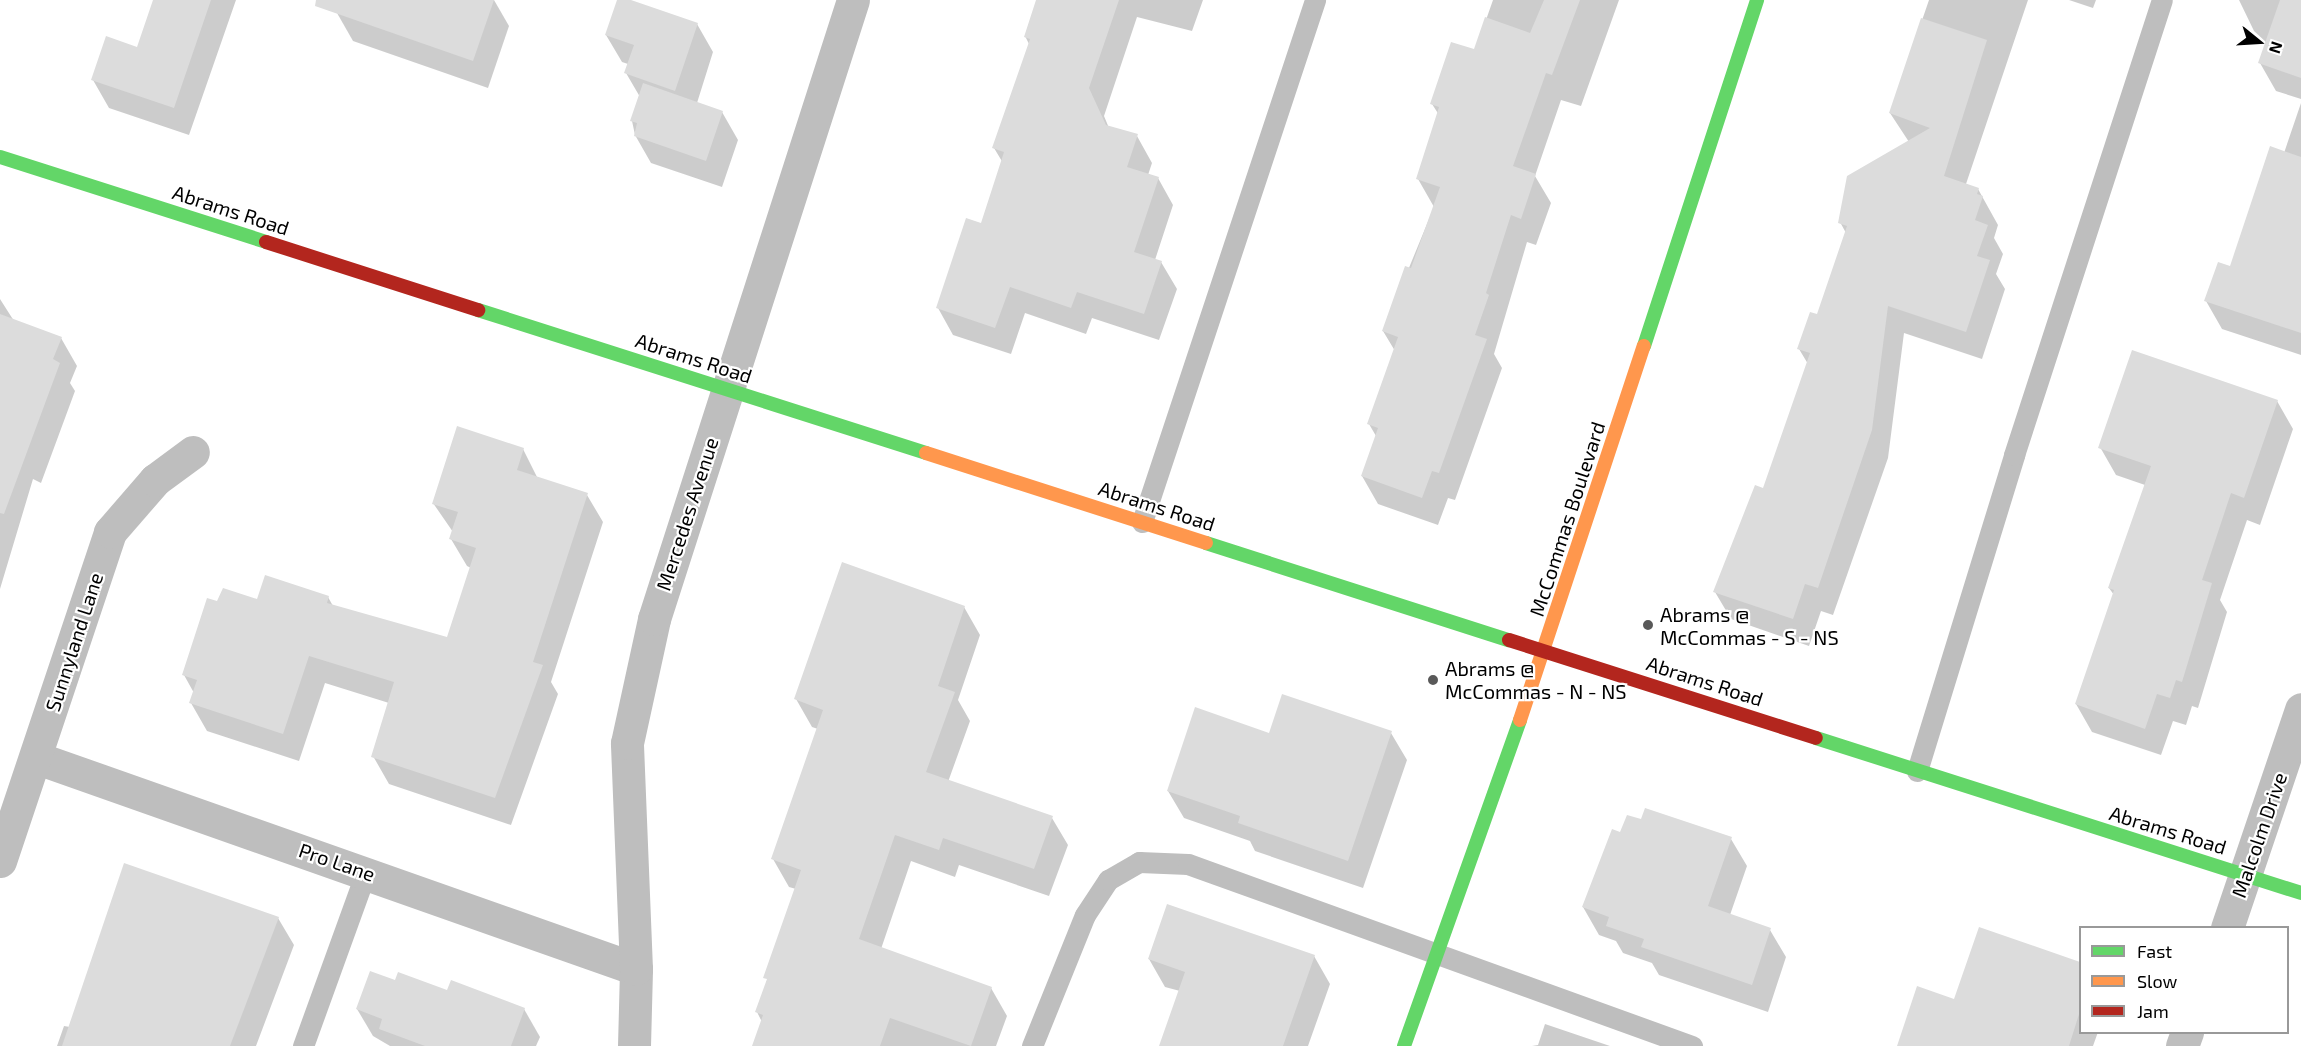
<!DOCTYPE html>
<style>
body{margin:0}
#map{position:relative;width:2301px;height:1046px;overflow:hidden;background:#fff;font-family:"Exo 2",sans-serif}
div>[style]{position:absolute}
.shadow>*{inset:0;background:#0003}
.building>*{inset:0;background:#dcdcdc}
.lane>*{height:21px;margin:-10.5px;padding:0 10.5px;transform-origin:10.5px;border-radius:10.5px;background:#bebebe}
.street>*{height:33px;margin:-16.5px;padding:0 16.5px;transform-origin:16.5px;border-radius:16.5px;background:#bebebe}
.fast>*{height:14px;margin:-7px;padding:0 7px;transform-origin:7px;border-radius:7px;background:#63d668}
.slow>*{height:14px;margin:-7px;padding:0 7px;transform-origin:7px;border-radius:7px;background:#ff974d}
.jam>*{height:14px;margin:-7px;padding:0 7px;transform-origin:7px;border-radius:7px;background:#b3261e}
.dots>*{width:16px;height:16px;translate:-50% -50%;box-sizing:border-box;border:3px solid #fff;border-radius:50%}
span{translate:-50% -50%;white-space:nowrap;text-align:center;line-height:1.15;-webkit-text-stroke:4.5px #fff;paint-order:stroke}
.street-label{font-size:20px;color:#000}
.poi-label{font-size:20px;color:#000}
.left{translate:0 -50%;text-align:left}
.legend{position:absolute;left:2079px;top:926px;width:210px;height:108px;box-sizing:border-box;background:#fff;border:2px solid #999;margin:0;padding:8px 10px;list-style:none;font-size:18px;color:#000}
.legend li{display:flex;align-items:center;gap:12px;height:30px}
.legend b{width:30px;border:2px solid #999}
.north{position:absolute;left:2229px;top:12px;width:60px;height:60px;-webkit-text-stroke:4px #fff;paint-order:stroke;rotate:108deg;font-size:16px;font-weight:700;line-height:24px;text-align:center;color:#000}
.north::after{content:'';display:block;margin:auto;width:21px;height:27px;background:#000;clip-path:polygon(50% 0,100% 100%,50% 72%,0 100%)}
</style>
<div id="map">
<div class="shadow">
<div style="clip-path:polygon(155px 0,236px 0,189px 135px,109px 108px,93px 80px,138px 48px)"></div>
<div style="clip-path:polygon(341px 0,494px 0,509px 26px,488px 88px,353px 41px,337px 13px)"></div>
<div style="clip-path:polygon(618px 0,697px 24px,713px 52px,697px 103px,722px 112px,738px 140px,722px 187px,651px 163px,635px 135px,632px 121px,640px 97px,626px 73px,628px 64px,622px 62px,606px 35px)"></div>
<div style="clip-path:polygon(1038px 0,1203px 0,1192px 31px,1137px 17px,1104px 116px,1109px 128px,1137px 136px,1152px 163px,1148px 175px,1158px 178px,1173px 205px,1155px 260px,1161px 262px,1177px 289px,1159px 340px,1092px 318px,1086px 334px,1025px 313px,1011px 354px,953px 335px,938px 308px,982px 225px,1003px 163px,994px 148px,1029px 44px,1025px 36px)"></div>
<div style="clip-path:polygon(1493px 0,1619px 0,1581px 106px,1561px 100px,1535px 176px,1551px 203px,1536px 245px,1527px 242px,1494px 354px,1502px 368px,1455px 500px,1448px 498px,1438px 525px,1378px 504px,1362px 476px,1376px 436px,1369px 424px,1395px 351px,1383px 331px,1434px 207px,1418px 179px,1439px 115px,1432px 104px,1475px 51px)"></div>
<div style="clip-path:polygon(1929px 0,2028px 0,1966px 184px,1978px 189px,1998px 225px,1994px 238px,2003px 254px,1996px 274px,2005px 289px,1982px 359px,1904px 333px,1888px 458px,1833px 615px,1821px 611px,1809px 646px,1731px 619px,1715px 592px,1764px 490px,1808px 364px,1799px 349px,1818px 316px,1846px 233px,1840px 222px,1909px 142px,1890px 113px)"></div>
<div style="clip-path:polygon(2069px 0,2096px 0,2093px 8px)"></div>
<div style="clip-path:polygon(2239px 0,2301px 0,2301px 99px,2276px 91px,2260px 63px,2267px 43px,2254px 31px)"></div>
<div style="clip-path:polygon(2301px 103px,2301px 355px,2222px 329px,2206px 301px,2230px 268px,2284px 153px)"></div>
<div style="clip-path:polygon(0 299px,14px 321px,61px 338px,77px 366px,70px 383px,75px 391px,41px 483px,33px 479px,0 589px)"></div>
<div style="clip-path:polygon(2277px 401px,2293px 429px,2260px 525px,2247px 520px,2220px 600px,2227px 612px,2198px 708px,2192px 706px,2186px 725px,2173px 721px,2161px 755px,2092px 732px,2076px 704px,2114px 595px,2109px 588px,2145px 485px,2116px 475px,2100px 447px)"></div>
<div style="clip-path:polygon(523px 449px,538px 479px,587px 495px,603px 522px,551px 682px,558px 694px,511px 825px,389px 784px,373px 756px,389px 703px,325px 683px,299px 761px,207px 731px,191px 703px,194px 693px,184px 675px,218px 603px,328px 597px,333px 606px,448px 639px,471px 568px,467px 566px,451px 539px,453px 532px,433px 503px)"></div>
<div style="clip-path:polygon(964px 607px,980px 635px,958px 700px,970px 721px,948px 782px,1052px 818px,1068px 845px,1049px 896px,959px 865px,955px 877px,911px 861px,881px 949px,991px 988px,1007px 1016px,996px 1046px,753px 1046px,762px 1022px,757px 1012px,796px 889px,789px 887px,773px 859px,818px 729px,812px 727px,796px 699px)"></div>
<div style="clip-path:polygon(1391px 733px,1407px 760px,1363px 888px,1255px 851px,1250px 841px,1184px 818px,1168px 791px,1270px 735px)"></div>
<div style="clip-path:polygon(1621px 834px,1731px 839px,1747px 866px,1730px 915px,1770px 930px,1786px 957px,1768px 1012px,1659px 975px,1652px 963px,1623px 953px,1616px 941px,1599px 935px,1583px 907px)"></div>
<div style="clip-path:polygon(278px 918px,294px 945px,256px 1046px,57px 1046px,64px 1026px,70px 1027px)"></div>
<div style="clip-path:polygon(1980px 929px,2080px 963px,2080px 1032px,2098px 1032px,2093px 1046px,1904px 1046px,1955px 1001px)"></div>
<div style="clip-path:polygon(1314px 956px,1330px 984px,1308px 1046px,1161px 1046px,1180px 991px,1165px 987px,1149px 959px)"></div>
<div style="clip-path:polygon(396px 982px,524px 1009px,540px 1037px,536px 1046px,390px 1046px,373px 1036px,357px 1009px)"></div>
<div style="clip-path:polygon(1545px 1024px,1610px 1046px,1532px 1046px,1538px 1045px)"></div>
</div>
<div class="building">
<div style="clip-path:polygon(153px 0,211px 0,174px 108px,91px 80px,106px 36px,137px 47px)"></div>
<div style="clip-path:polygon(316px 0,494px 0,473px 61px,315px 6px)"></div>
<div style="clip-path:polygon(617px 0,631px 0,698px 23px,675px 91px,624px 73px,634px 45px,605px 35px)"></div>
<div style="clip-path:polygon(1036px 0,1119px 0,1089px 88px,1106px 125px,1138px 134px,1127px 167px,1159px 177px,1134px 252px,1162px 261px,1144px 314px,1077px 292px,1071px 308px,1010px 287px,995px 328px,936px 308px,966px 218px,981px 223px,1004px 152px,992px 148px,1030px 39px,1024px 37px)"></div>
<div style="clip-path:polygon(1544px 0,1580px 0,1552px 75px,1546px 73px,1513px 166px,1536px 174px,1521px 219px,1511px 215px,1486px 293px,1489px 295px,1475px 335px,1487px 339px,1439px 473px,1432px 471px,1422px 498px,1361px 476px,1378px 428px,1367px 424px,1398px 337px,1382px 331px,1405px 266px,1411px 268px,1440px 187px,1416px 179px,1439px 107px,1430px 104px,1451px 42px,1474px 49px,1485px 17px,1530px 33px)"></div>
<div style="clip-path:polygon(2280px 0,2301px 0,2301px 78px,2258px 63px)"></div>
<div style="clip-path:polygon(1921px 18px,1987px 40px,1944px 176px,1979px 188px,1977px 194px,1983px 196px,1975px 220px,1988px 225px,1977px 256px,1990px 260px,1966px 332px,1888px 306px,1872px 430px,1818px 588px,1805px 584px,1793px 619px,1713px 592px,1755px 485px,1763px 488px,1810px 353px,1797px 349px,1810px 312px,1817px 314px,1847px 226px,1838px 223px,1847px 176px,1930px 128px,1889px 113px)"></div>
<div style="clip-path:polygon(643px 83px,723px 111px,706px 161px,634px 136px,637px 123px,630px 121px)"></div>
<div style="clip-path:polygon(2270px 146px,2301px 157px,2301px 333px,2204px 301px,2218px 262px,2230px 266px)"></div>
<div style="clip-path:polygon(0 314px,62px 337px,53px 359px,60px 363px,4px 514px,0 513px)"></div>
<div style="clip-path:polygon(2132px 350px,2278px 400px,2244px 498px,2231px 493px,2202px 580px,2212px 583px,2182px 682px,2176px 680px,2170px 698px,2157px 694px,2145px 729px,2075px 704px,2114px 590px,2108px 588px,2151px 466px,2098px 448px)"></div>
<div style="clip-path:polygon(457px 426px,524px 448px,517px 470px,588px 493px,533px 662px,543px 665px,495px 798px,371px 757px,394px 682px,309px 656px,283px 734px,189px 703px,197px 680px,182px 675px,207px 598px,217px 601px,223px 588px,257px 599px,265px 575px,329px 596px,327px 603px,447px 637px,476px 548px,449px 539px,458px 512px,432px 504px)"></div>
<div style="clip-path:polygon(842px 562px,965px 606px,938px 686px,955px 692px,926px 772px,1053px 816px,1034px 869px,943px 838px,939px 850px,895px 835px,859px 939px,992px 987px,971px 1046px,890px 1018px,880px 1046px,752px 1046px,763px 1015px,755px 1012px,767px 979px,763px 978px,801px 870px,771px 859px,823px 710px,794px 699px)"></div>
<div style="clip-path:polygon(1282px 694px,1392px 731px,1348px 861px,1238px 823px,1240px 816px,1167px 791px,1195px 707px,1269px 733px)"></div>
<div style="clip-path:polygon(1645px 808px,1732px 837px,1708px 906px,1771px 928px,1752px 985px,1641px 947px,1644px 939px,1606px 926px,1609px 917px,1582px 907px,1612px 829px,1620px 832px,1627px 815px,1641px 819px)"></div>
<div style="clip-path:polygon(124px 863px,279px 917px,230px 1046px,62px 1046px)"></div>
<div style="clip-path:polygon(1167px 904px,1315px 955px,1283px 1046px,1159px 1046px,1185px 972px,1148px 959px)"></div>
<div style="clip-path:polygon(1979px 927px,2080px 962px,2080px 1011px,2069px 1046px,1897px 1046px,1917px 986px,1954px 999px)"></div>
<div style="clip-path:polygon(370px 971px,395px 980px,398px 972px,447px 990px,451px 980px,525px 1008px,511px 1046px,425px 1046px,379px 1029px,382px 1019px,356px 1009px)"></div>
</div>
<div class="lane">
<div style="left:1142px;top:522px;width:550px;rotate:-71.66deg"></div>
<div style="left:1917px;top:771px;width:331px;rotate:-72.9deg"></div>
<div style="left:2014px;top:455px;width:478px;rotate:-72deg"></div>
<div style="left:303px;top:1046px;width:185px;rotate:-70.1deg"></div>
<div style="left:1032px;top:1046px;width:141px;rotate:-68deg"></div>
<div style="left:1085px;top:915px;width:42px;rotate:-56.7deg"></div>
<div style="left:1108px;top:880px;width:36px;rotate:-30deg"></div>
<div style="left:1139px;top:862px;width:49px;rotate:2.3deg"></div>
<div style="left:1188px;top:864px;width:536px;rotate:19.86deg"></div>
</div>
<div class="street">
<div style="left:37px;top:758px;width:635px;rotate:19.41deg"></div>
<div style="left:0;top:861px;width:347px;rotate:-71.5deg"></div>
<div style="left:110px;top:532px;width:69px;rotate:-49.1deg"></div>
<div style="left:155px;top:480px;width:47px;rotate:-36.4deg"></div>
<div style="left:2227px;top:928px;width:231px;rotate:-71.3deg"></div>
<div style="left:634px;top:1046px;width:77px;rotate:-88.5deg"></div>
<div style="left:636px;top:969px;width:226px;rotate:-92.3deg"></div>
<div style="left:627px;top:743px;width:127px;rotate:-77.7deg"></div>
<div style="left:654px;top:619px;width:650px;rotate:-72.18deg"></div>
<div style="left:2182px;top:1046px;width:15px;rotate:-70deg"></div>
</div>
<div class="fast">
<div style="left:0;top:157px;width:279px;rotate:17.7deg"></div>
<div style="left:478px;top:310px;width:470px;rotate:17.7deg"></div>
<div style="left:1644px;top:346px;width:364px;rotate:-71.9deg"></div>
<div style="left:1206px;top:543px;width:318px;rotate:17.8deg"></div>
<div style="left:1816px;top:738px;width:509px;rotate:17.72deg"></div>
<div style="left:1404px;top:1046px;width:346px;rotate:-70.4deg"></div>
</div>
<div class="slow">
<div style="left:926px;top:453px;width:294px;rotate:17.8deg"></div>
<div style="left:1520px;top:720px;width:394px;rotate:-71.7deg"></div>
</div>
<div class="jam">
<div style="left:266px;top:242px;width:223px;rotate:17.8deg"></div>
<div style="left:1509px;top:640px;width:322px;rotate:17.7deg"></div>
</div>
<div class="dots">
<div style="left:1648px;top:625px;background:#595959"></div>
<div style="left:1433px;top:680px;background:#595959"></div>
</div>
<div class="street-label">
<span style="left:231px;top:210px;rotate:18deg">Abrams Road</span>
<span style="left:694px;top:358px;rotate:18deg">Abrams Road</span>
<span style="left:1157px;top:506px;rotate:18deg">Abrams Road</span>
<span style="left:687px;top:514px;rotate:-72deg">Mercedes Avenue</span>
<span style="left:1567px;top:519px;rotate:-72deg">McCommas Boulevard</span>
<span style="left:74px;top:642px;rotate:-72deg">Sunnyland Lane</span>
<span style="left:1705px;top:681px;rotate:18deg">Abrams Road</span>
<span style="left:2168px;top:830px;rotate:17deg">Abrams Road</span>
<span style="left:2259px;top:835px;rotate:-71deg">Malcolm Drive</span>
<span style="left:337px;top:862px;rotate:19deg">Pro Lane</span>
</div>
<div class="poi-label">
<span class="left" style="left:1660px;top:626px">Abrams @<br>McCommas - S - NS</span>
<span class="left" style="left:1445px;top:680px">Abrams @<br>McCommas - N - NS</span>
</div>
<ul class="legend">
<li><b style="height:8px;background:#63d668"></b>Fast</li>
<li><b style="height:8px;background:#ff974d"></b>Slow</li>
<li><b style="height:8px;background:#b3261e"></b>Jam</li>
</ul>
<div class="north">N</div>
</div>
